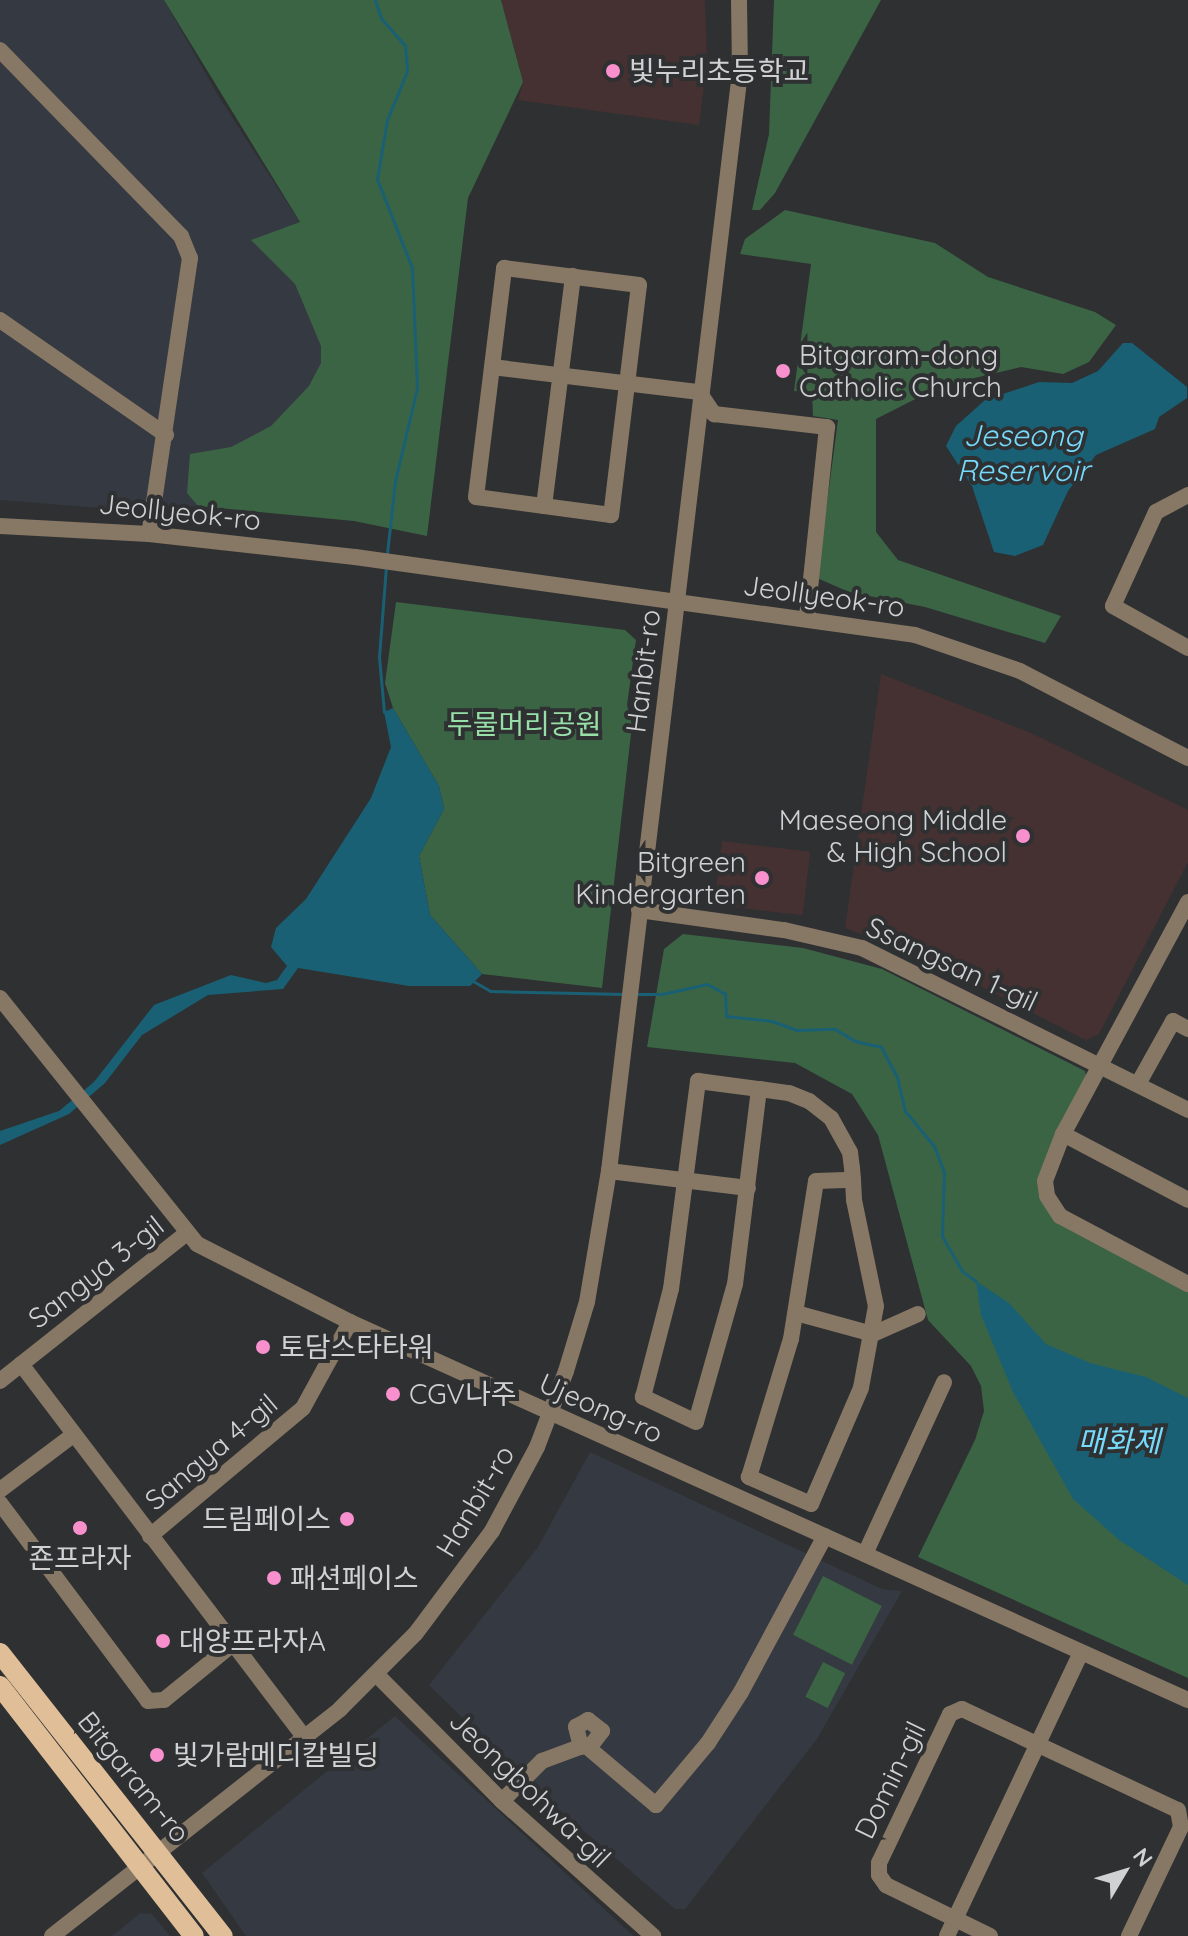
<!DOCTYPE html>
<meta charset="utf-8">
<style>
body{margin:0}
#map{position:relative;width:1188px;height:1936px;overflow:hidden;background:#2e3032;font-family:Quicksand,"Noto Sans KR",sans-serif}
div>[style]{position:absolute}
.built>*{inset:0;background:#353941}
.education>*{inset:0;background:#463132;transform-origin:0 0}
.green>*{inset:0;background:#3b6444;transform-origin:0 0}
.water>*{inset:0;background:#1a6074}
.stream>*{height:3px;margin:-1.5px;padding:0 1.5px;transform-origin:1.5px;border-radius:1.5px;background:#1a6074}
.minor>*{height:16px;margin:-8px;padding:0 8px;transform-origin:8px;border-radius:8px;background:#877765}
.major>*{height:20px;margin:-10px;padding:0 10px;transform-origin:10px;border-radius:10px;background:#dfbe98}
.dots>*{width:22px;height:22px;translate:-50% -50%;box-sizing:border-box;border:4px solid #2e3032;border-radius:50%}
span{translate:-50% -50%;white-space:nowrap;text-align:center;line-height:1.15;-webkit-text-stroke:8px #2e3032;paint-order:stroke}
.poi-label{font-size:28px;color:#d0d1d3}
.left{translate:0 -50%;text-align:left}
.right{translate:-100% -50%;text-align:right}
.street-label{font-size:28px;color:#d0d1d3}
.park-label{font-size:28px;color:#97dea7}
.water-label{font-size:30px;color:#76dafb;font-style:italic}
.north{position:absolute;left:1084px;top:1832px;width:80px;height:80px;-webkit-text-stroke:6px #2e3032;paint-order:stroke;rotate:52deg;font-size:22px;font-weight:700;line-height:32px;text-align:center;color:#d0d1d3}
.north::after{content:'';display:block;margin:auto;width:28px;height:36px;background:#d0d1d3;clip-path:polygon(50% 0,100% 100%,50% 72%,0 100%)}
</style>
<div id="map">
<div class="built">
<div style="clip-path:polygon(0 0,164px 0,219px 97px,357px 311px,354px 521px,224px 505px,125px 510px,0 500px)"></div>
<div style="clip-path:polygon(590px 1452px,882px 1589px,902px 1591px,817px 1739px,685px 1909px,675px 1909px,538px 1792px,429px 1685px,538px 1547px)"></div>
<div style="clip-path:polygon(395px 1716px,628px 1931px,634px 1936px,246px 1936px,202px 1873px)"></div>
<div style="clip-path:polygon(140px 1913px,152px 1914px,170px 1936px,112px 1936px)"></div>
</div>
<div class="education">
<div style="clip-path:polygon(501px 0,705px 0,707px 61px,699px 125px,518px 100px,523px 82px)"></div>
<div style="clip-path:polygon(881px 674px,1031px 733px,1188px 810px,1188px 862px,1099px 1034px,1086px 1040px,931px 961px,845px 928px)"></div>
<div style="left:722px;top:841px;width:89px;height:64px;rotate:7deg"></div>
</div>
<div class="green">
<div style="clip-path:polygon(164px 0,501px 0,523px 82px,468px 198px,427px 536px,354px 521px,198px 506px,187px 493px,190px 454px,231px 447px,271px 426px,309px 386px,321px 363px,321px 346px,295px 284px,251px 240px,300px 222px)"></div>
<div style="clip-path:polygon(774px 0,881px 0,775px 193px,760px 210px,752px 210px,769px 134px)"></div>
<div style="clip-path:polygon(785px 210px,935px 243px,988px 277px,1095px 312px,1116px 325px,1089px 362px,1063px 374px,1021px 367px,941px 386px,876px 419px,876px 532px,898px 560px,1061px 616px,1045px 643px,925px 607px,849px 592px,817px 578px,838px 420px,813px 416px,812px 393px,794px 391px,811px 264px,740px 254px,745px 239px)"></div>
<div style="clip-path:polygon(396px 602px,625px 630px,636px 640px,627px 705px,632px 725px,602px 988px,482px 974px,430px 915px,419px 856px,444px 809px,439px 786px,393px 708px,385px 683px)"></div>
<div style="clip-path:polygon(683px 934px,803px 948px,882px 969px,1085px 1071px,1087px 1079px,1045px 1161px,1052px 1215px,1188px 1292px,1188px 1678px,918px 1557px,975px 1440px,984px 1411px,981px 1386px,971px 1366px,928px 1320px,878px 1135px,852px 1094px,795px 1063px,647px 1047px,664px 949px)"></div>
<div style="left:823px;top:1576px;width:66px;height:66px;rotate:27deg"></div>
<div style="left:823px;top:1662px;width:25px;height:39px;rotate:27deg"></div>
</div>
<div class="water">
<div style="clip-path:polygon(1123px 343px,1132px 343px,1187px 387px,1187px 398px,1159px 417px,1155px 429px,1096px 455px,1068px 491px,1043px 545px,1015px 556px,994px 552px,972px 486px,946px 446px,956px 426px,985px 400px,1039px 382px,1072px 383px,1098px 371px)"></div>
<div style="clip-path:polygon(393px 708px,439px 786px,444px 809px,419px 856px,430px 915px,482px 974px,470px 986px,409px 986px,298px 968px,283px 989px,208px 995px,142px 1035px,105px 1083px,69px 1114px,0 1145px,0 1131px,59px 1111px,94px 1082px,154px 1005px,231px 975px,266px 983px,277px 980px,287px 966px,271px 947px,276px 928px,306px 899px,371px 798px,391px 747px,384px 712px)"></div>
<div style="clip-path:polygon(976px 1281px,1009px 1303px,1046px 1344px,1090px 1363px,1146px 1377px,1188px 1398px,1188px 1585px,1119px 1540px,1073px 1499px,1013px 1392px,981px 1315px)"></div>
</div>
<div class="stream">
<div style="left:375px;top:0;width:19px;rotate:72deg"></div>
<div style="left:381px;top:18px;width:37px;rotate:49deg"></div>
<div style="left:405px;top:46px;width:25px;rotate:85deg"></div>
<div style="left:407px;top:71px;width:53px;rotate:112.2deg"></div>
<div style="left:387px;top:120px;width:60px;rotate:99.6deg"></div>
<div style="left:377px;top:179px;width:96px;rotate:68.5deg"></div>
<div style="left:412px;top:268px;width:120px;rotate:87.6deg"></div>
<div style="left:417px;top:388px;width:96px;rotate:103.3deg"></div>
<div style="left:395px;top:481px;width:73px;rotate:96.3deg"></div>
<div style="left:384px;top:712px;width:55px;rotate:-95.2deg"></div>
<div style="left:379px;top:657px;width:91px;rotate:-85.6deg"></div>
<div style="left:473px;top:981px;width:20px;rotate:30deg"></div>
<div style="left:490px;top:991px;width:134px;rotate:1.3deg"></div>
<div style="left:635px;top:994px;width:27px"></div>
<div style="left:662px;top:994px;width:46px;rotate:-12.5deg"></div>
<div style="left:707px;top:984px;width:21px;rotate:29deg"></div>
<div style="left:725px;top:994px;width:22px;rotate:87deg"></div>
<div style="left:726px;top:1016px;width:46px;rotate:6.2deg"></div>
<div style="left:772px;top:1021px;width:27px;rotate:20deg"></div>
<div style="left:797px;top:1030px;width:38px;rotate:-2deg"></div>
<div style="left:835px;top:1029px;width:23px;rotate:31deg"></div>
<div style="left:855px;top:1041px;width:27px;rotate:13deg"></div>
<div style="left:881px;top:1047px;width:34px;rotate:62deg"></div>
<div style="left:897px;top:1077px;width:35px;rotate:77deg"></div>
<div style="left:905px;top:1111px;width:45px;rotate:50.4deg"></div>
<div style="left:934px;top:1146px;width:28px;rotate:69deg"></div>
<div style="left:944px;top:1172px;width:64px;rotate:91.8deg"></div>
<div style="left:942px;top:1236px;width:40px;rotate:60.3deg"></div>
<div style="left:962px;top:1271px;width:17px;rotate:36deg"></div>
</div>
<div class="minor">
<div style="left:0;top:50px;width:260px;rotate:45.8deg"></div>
<div style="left:181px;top:236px;width:24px;rotate:68deg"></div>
<div style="left:190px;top:258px;width:279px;rotate:98.4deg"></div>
<div style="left:504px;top:268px;width:136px;rotate:7.2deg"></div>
<div style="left:639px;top:285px;width:232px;rotate:96.9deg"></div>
<div style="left:611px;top:515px;width:136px;rotate:-172.4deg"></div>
<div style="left:476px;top:497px;width:231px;rotate:-83deg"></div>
<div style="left:0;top:320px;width:202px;rotate:34.7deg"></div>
<div style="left:492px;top:367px;width:209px;rotate:6.9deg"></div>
<div style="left:699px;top:392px;width:27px;rotate:56deg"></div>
<div style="left:714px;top:414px;width:114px;rotate:6.6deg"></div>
<div style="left:827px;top:427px;width:192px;rotate:96deg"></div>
<div style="left:1188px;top:495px;width:36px;rotate:152deg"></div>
<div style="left:1156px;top:512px;width:103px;rotate:114.6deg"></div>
<div style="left:1113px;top:606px;width:86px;rotate:29.2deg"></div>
<div style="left:544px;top:506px;width:232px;rotate:-82.8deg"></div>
<div style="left:0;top:526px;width:149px;rotate:3.1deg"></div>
<div style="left:149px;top:534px;width:207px;rotate:6.4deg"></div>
<div style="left:355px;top:557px;width:565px;rotate:7.93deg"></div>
<div style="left:915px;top:635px;width:111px;rotate:18.9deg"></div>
<div style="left:1020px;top:671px;width:189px;rotate:27.4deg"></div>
<div style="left:1188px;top:902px;width:264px;rotate:118.3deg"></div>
<div style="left:1063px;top:1134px;width:50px;rotate:111deg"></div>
<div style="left:1045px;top:1181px;width:15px;rotate:82deg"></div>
<div style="left:1047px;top:1196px;width:24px;rotate:57deg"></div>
<div style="left:1060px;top:1216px;width:145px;rotate:28deg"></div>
<div style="left:639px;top:910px;width:146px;rotate:7.9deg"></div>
<div style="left:784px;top:930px;width:80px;rotate:13deg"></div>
<div style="left:862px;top:948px;width:364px;rotate:26.4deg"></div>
<div style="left:0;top:998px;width:315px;rotate:51.3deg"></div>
<div style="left:197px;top:1244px;width:172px;rotate:27deg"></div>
<div style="left:350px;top:1322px;width:919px;rotate:24.28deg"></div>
<div style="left:1138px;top:1084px;width:72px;rotate:-60.9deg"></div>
<div style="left:1173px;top:1021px;width:17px;rotate:28deg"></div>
<div style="left:759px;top:1089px;width:196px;rotate:97deg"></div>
<div style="left:735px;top:1284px;width:143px;rotate:105.8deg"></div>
<div style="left:696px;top:1422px;width:59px;rotate:-154.7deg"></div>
<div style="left:643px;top:1397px;width:112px;rotate:-75.5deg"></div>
<div style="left:671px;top:1289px;width:210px;rotate:-82.6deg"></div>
<div style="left:698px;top:1081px;width:62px;rotate:7.5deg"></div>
<div style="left:759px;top:1089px;width:30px;rotate:8deg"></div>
<div style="left:789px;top:1093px;width:22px;rotate:22deg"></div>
<div style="left:809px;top:1101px;width:28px;rotate:38deg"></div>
<div style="left:831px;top:1118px;width:39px;rotate:61deg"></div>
<div style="left:850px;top:1152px;width:16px;rotate:83deg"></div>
<div style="left:852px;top:1168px;width:12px;rotate:85deg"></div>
<div style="left:853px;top:1180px;width:20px;rotate:87deg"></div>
<div style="left:854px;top:1200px;width:108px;rotate:78.3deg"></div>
<div style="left:876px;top:1306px;width:83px;rotate:100.4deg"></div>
<div style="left:861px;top:1388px;width:126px;rotate:113.3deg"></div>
<div style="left:811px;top:1504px;width:68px;rotate:-156.5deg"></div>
<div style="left:749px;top:1477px;width:144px;rotate:-73.1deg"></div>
<div style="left:791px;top:1339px;width:160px;rotate:-81deg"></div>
<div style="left:816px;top:1181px;width:37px;rotate:-2deg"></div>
<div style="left:1063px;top:1134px;width:141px;rotate:27.8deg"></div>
<div style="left:609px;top:1171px;width:140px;rotate:7deg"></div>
<div style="left:796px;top:1313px;width:80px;rotate:15.3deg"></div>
<div style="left:873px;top:1334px;width:49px;rotate:-24deg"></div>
<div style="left:21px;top:1364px;width:468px;rotate:52.8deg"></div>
<div style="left:0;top:1381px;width:238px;rotate:-38.4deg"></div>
<div style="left:0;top:1490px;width:90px;rotate:-36.9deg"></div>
<div style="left:0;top:1503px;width:247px;rotate:53.2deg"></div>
<div style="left:148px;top:1701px;width:16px;rotate:-4deg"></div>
<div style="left:164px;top:1700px;width:89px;rotate:-39.1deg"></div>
<div style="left:150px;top:1536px;width:199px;rotate:-39.9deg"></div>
<div style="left:303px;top:1408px;width:98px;rotate:-61.3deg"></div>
<div style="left:865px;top:1554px;width:189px;rotate:-65.3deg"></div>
<div style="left:376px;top:1674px;width:179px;rotate:45.2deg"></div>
<div style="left:502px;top:1801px;width:203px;rotate:41.8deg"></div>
<div style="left:581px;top:1747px;width:21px;rotate:-104deg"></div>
<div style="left:576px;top:1727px;width:14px;rotate:-30deg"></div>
<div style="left:588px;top:1720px;width:18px;rotate:38deg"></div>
<div style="left:602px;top:1731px;width:21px;rotate:127deg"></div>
<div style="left:502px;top:1801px;width:57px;rotate:-45deg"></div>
<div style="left:542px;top:1761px;width:46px;rotate:-20.4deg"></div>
<div style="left:585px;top:1745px;width:93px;rotate:40.2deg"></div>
<div style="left:656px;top:1805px;width:81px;rotate:-50deg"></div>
<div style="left:708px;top:1743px;width:61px;rotate:-57.1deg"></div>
<div style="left:741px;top:1692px;width:177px;rotate:-61.7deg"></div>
<div style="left:52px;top:1936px;width:367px;rotate:-38.2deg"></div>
<div style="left:340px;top:1709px;width:107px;rotate:-45deg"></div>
<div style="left:416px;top:1633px;width:127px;rotate:-53.3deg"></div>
<div style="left:492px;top:1531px;width:95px;rotate:-61.8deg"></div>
<div style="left:537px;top:1447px;width:81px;rotate:-69.1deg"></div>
<div style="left:566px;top:1371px;width:72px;rotate:-73.1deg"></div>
<div style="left:587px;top:1302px;width:133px;rotate:-80.5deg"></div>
<div style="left:609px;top:1171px;width:1107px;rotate:-83.2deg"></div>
<div style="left:740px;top:72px;width:72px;rotate:-90.8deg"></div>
<div style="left:947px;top:1936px;width:313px;rotate:-64.7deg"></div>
<div style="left:990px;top:1936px;width:116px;rotate:-153.9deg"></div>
<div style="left:886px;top:1885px;width:12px;rotate:-125deg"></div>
<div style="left:879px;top:1875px;width:12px;rotate:-90deg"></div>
<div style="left:879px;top:1863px;width:165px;rotate:-64.5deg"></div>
<div style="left:950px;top:1714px;width:13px;rotate:-23deg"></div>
<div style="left:962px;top:1709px;width:238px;rotate:25.1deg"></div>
<div style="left:1178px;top:1810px;width:17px;rotate:80deg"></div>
<div style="left:1181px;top:1827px;width:121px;rotate:115.5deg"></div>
</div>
<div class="major">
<div style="left:0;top:1653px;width:360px;rotate:51.8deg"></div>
<div style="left:0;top:1686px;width:316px;rotate:52.2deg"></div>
</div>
<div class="dots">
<div style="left:613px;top:71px;background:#f790cd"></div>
<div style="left:783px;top:371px;background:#f790cd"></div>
<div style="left:1023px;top:836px;background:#f790cd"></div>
<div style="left:762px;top:878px;background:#f790cd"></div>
<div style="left:263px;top:1347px;background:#f790cd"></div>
<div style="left:393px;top:1394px;background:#f790cd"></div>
<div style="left:347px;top:1519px;background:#f790cd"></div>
<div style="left:80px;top:1528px;background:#f790cd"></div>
<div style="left:274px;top:1578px;background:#f790cd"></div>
<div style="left:163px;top:1641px;background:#f790cd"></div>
<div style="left:157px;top:1755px;background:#f790cd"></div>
</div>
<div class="poi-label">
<span class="left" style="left:629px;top:71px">빛누리초등학교</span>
<span class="left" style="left:799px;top:371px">Bitgaram-dong<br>Catholic Church</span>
<span class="right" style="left:1007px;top:836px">Maeseong Middle<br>&amp; High School</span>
<span class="right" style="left:746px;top:878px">Bitgreen<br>Kindergarten</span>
<span class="left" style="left:279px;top:1347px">토담스타타워</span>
<span class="left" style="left:409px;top:1394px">CGV나주</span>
<span class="right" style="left:331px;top:1519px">드림페이스</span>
<span style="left:80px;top:1558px">죤프라자</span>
<span class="left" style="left:290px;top:1578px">패션페이스</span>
<span class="left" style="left:179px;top:1641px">대양프라자A</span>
<span class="left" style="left:173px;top:1755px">빛가람메디칼빌딩</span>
</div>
<div class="street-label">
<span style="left:180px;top:512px;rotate:6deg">Jeollyeok-ro</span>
<span style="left:824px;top:596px;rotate:8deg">Jeollyeok-ro</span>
<span style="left:643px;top:671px;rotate:-83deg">Hanbit-ro</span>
<span style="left:952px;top:964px;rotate:25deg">Ssangsan 1-gil</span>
<span style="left:96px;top:1272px;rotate:-38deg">Sangya 3-gil</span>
<span style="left:601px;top:1408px;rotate:24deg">Ujeong-ro</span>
<span style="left:211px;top:1452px;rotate:-40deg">Sangya 4-gil</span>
<span style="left:475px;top:1501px;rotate:-59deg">Hanbit-ro</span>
<span style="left:134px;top:1777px;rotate:51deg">Bitgaram-ro</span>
<span style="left:890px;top:1780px;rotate:-64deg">Domin-gil</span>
<span style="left:530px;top:1789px;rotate:44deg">Jeongbohwa-gil</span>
</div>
<div class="park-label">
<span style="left:524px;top:724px">두물머리공원</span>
</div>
<div class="water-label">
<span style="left:1023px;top:452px">Jeseong<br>Reservoir</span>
<span style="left:1119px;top:1441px">매화제</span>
</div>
<div class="north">N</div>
</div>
